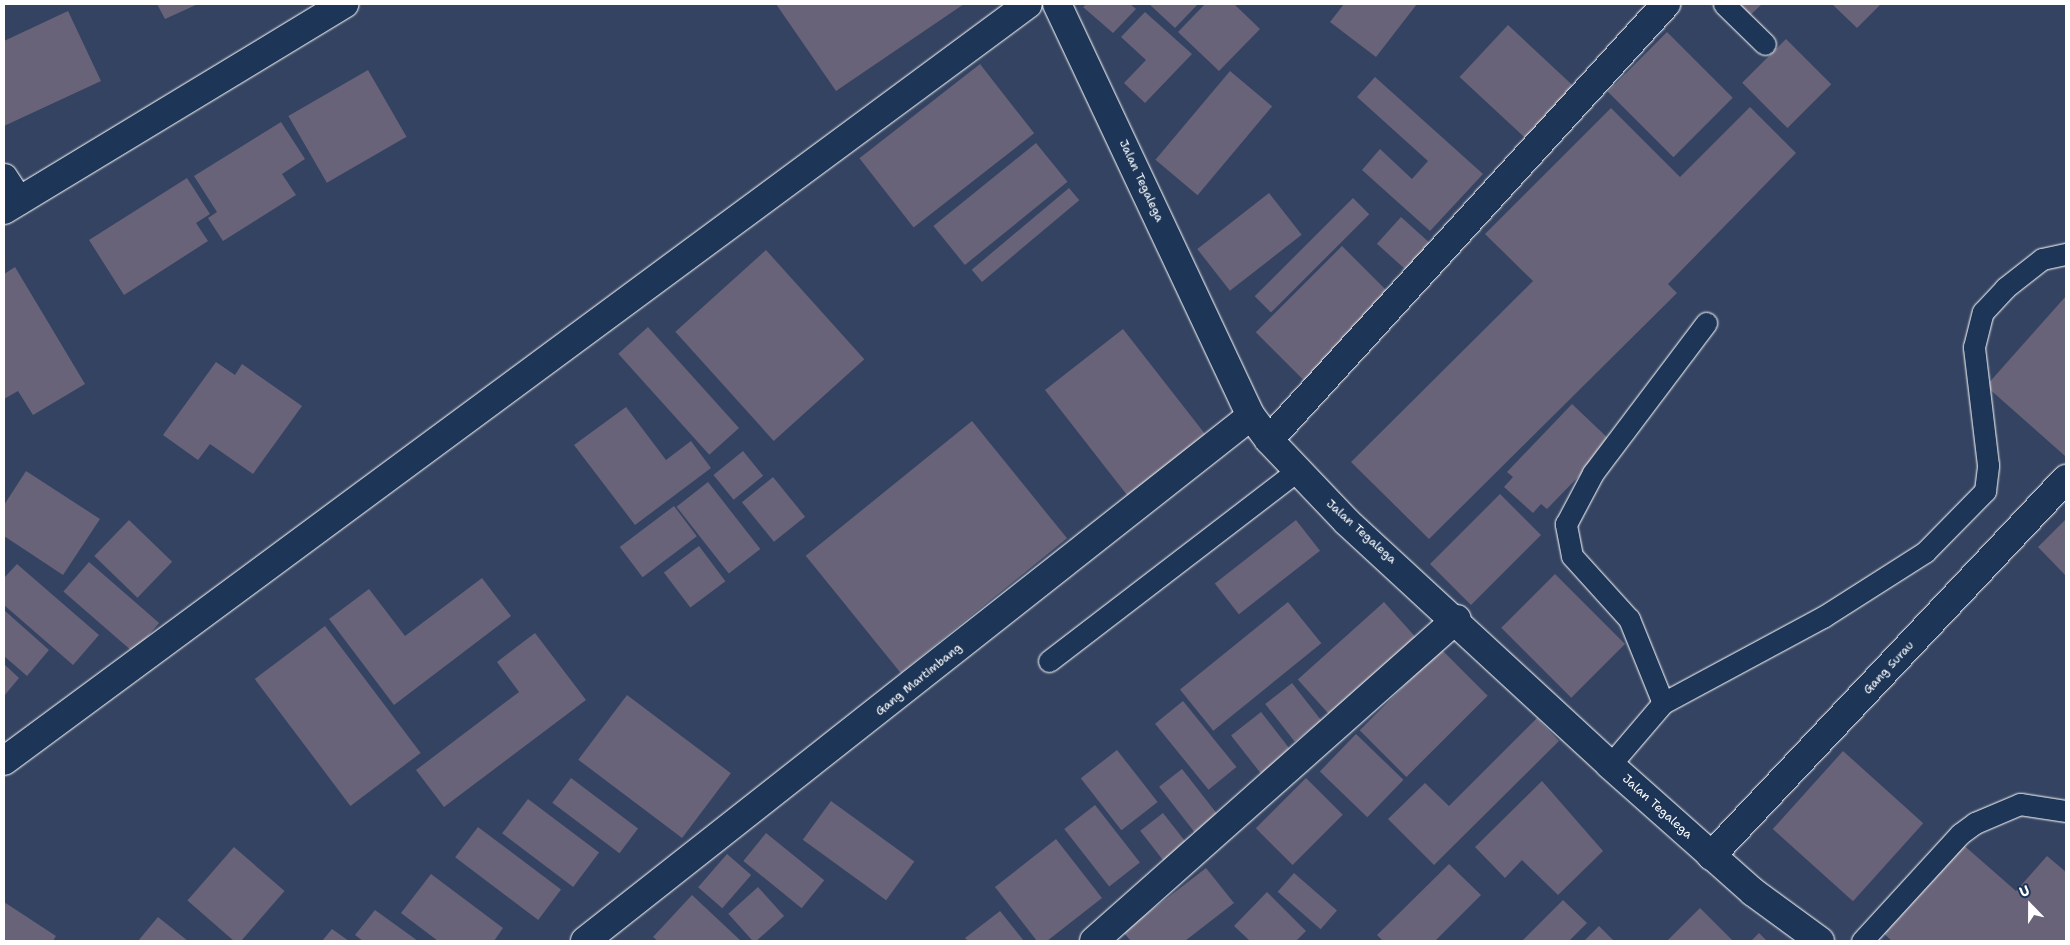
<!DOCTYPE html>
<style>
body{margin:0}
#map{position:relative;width:2070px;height:945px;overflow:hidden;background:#344361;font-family:"Shantell Sans",sans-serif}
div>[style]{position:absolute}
.building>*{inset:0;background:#686378;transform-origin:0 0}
.roads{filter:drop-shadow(0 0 1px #fff) drop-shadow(0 0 1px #fff)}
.service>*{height:21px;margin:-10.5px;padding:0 10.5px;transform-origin:10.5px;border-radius:10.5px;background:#1d3557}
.minor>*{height:28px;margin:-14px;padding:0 14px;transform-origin:14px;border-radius:14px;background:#1d3557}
span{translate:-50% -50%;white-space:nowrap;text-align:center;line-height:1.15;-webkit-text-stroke:4px #1d3557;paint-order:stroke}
.street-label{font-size:12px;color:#fff}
.frame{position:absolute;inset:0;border:5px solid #fff;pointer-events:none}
.north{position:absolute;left:2005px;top:880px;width:50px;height:50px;-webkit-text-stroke:4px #1d3557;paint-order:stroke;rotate:338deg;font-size:14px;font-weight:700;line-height:20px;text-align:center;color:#fff}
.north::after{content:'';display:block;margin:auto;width:18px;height:22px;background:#fff;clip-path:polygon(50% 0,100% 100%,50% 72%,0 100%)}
</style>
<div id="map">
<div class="building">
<div style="clip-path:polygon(157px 4px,198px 4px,165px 19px)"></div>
<div style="clip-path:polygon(776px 4px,964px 4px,836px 91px)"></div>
<div style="clip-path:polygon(1087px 4px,1130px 4px,1136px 9px,1113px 33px,1083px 7px)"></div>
<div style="clip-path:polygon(1149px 4px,1198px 4px,1175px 28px)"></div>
<div style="clip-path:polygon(1205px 4px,1234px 4px,1260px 29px,1219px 71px,1178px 32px)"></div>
<div style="clip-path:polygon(1344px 4px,1417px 4px,1376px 57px,1330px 22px)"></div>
<div style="clip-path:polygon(1731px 4px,1762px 4px,1746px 19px)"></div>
<div style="clip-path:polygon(1832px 4px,1881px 4px,1857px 28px)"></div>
<div style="clip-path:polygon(68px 11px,101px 81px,4px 126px,4px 41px)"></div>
<div style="clip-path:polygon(1145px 12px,1192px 54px,1145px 103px,1124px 83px,1146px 60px,1121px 37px)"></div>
<div style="left:1508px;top:25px;width:96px;height:71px;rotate:43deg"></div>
<div style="left:1667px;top:32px;width:93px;height:84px;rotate:45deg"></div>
<div style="left:1786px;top:39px;width:64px;height:62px;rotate:45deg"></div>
<div style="left:980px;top:64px;width:88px;height:153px;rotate:52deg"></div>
<div style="left:368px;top:70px;width:77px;height:92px;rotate:60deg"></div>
<div style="left:1230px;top:71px;width:55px;height:116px;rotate:40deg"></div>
<div style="clip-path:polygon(1375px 77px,1483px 174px,1430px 231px,1362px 170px,1380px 149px,1412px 179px,1428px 161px,1357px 97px)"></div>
<div style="clip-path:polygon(1750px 107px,1796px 153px,1668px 284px,1677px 293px,1429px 539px,1351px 462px,1533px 281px,1485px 234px,1611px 108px,1680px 177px)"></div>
<div style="clip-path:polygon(281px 122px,305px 159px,282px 174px,296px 195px,223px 241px,208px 218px,217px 212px,194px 176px)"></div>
<div style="left:1036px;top:143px;width:50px;height:132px;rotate:51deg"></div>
<div style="clip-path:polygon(187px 178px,210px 214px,196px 223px,208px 241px,124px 295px,89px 240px)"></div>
<div style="left:1069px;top:188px;width:16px;height:127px;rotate:50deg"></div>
<div style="left:1269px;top:193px;width:53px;height:91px;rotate:52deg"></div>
<div style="left:1353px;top:198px;width:23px;height:139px;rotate:45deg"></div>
<div style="left:1401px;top:217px;width:47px;height:36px;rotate:42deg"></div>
<div style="left:1342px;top:246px;width:75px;height:122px;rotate:45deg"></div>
<div style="left:766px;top:250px;width:147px;height:122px;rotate:48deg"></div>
<div style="clip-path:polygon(15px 267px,85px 384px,33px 415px,18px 391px,4px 399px,4px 274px)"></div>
<div style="clip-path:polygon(2066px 296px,2066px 454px,2065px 456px,1986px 386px)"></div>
<div style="left:648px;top:327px;width:136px;height:40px;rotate:48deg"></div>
<div style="left:1123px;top:329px;width:137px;height:99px;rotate:52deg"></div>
<div style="clip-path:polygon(216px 362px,235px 375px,242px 364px,302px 406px,253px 474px,210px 444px,198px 460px,163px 435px)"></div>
<div style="clip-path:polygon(1572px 404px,1612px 442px,1547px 509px,1541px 504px,1533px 513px,1504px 487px,1513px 477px,1507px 472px)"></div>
<div style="clip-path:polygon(626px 407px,666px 460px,691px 441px,711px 468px,635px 525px,574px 445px)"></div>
<div style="left:972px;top:421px;width:151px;height:214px;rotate:51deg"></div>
<div style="left:743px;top:451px;width:32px;height:38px;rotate:51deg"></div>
<div style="clip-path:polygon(26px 471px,100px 519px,63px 575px,4px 536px,4px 505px)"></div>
<div style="left:773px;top:477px;width:51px;height:40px;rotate:51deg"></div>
<div style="left:708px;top:482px;width:85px;height:40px;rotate:52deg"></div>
<div style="left:1500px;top:494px;width:58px;height:99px;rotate:45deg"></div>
<div style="left:674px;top:506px;width:38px;height:68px;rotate:53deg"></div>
<div style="clip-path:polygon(2066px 519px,2066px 576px,2038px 547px)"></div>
<div style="left:129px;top:520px;width:60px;height:50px;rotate:44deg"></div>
<div style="left:1296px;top:520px;width:39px;height:103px;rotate:52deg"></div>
<div style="left:699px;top:546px;width:44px;height:44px;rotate:53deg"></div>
<div style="left:89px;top:562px;width:93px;height:39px;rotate:41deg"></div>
<div style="clip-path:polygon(17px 564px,99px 635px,73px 665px,4px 605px,4px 578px)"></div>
<div style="left:1555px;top:574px;width:99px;height:76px;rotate:45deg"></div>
<div style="clip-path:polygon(482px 578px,511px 616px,394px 705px,329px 619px,369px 589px,405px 636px)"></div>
<div style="left:1288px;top:602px;width:53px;height:139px;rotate:51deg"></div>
<div style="left:1384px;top:602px;width:47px;height:116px;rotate:48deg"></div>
<div style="clip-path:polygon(4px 610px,49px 650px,27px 676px,4px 656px)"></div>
<div style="left:325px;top:626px;width:159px;height:88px;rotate:53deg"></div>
<div style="clip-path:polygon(535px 633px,586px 700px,444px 807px,416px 770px,519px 692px,497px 662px)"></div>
<div style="left:1441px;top:649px;width:66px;height:115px;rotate:45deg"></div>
<div style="clip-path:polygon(4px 664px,19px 678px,4px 696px)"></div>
<div style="left:1292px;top:683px;width:48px;height:34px;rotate:52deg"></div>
<div style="left:627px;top:695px;width:130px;height:81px;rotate:37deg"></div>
<div style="left:1183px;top:701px;width:85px;height:36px;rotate:51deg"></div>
<div style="left:1261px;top:712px;width:50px;height:38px;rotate:52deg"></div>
<div style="clip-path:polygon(1537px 718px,1559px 741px,1434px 865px,1388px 819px,1425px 783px,1449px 806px)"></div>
<div style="left:1356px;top:734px;width:66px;height:52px;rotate:44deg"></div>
<div style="left:1117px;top:750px;width:66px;height:46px;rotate:52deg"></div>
<div style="left:1843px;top:751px;width:108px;height:105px;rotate:42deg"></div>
<div style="left:1182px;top:769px;width:61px;height:29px;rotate:52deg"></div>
<div style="left:571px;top:778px;width:84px;height:31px;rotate:37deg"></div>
<div style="left:1306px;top:778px;width:52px;height:71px;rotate:45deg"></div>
<div style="clip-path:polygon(1542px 781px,1603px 851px,1558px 895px,1522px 860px,1505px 878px,1475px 847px)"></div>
<div style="left:528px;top:799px;width:89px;height:43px;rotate:37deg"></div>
<div style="left:831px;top:801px;width:103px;height:48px;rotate:36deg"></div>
<div style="left:1095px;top:805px;width:73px;height:39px;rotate:52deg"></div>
<div style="left:1163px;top:813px;width:42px;height:29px;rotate:52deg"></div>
<div style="left:478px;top:827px;width:104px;height:38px;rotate:37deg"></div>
<div style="left:766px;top:833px;width:75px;height:36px;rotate:39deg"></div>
<div style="clip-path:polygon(1056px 839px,1102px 898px,1047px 941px,1037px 941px,995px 887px)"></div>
<div style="clip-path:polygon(1960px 842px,2016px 891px,2047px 856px,2066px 872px,2066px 941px,1892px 941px,1881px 931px)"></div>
<div style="left:234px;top:847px;width:67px;height:71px;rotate:41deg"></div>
<div style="left:727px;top:854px;width:32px;height:44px;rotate:41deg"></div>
<div style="clip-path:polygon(1449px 864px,1481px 895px,1435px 941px,1383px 941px,1377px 935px)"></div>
<div style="clip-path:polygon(1206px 868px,1234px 903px,1185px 941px,1131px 941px,1123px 932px)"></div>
<div style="left:1294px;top:873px;width:57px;height:25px;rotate:41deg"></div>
<div style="clip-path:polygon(431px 874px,503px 928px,494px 941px,438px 941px,401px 913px)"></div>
<div style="left:758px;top:887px;width:39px;height:40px;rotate:48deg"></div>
<div style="clip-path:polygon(1267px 892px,1306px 931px,1296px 941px,1250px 941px,1234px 926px)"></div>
<div style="clip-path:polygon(692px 895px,741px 941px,658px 941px,653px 937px)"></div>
<div style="clip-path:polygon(1563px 900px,1587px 923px,1569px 941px,1522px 941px)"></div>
<div style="clip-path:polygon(4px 902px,56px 936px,53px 941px,4px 941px)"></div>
<div style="clip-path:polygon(1700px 908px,1733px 941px,1667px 941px)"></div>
<div style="clip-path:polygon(375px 910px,418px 941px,363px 941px,355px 935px)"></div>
<div style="clip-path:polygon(1000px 911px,1024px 941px,968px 941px,965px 938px)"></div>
<div style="clip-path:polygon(158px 917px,188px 941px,138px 941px)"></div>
<div style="clip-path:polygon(1599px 926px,1614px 941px,1584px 941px)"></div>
<div style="clip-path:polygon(332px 929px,349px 941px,322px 941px)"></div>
<div style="clip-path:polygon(1759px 933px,1767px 941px,1751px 941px)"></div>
</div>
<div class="roads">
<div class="service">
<div style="left:1724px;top:4px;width:57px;rotate:44.3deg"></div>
<div style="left:1049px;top:661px;width:315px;rotate:-37.5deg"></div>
<div style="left:1663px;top:703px;width:182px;rotate:-28.3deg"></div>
<div style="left:1823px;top:617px;width:121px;rotate:-32.5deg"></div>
<div style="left:1925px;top:552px;width:86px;rotate:-45.5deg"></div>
<div style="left:1985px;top:491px;width:26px;rotate:-83deg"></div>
<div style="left:1988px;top:465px;width:119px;rotate:-96.8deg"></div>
<div style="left:1974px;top:347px;width:36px;rotate:-76deg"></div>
<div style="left:1983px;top:312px;width:33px;rotate:-47deg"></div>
<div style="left:2005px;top:288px;width:47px;rotate:-38.1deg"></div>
<div style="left:2042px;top:259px;width:25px;rotate:-12deg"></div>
<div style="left:1610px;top:765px;width:82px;rotate:-49.5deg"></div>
<div style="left:1663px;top:703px;width:91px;rotate:-112deg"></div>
<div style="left:1629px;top:619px;width:85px;rotate:-132.1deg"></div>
<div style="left:1572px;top:556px;width:33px;rotate:-101deg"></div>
<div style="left:1566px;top:524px;width:58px;rotate:-62.1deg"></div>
<div style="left:1593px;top:473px;width:188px;rotate:-53deg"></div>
<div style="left:1862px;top:941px;width:145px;rotate:-47.5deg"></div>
<div style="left:1960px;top:834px;width:19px;rotate:-36deg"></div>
<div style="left:1975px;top:823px;width:49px;rotate:-22.9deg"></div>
<div style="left:2020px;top:804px;width:47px;rotate:8.7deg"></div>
</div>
<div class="minor">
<div style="left:1057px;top:4px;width:455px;rotate:64.8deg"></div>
<div style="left:1251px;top:416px;width:30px;rotate:53deg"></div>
<div style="left:1269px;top:440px;width:113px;rotate:46.4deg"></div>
<div style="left:1347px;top:522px;width:358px;rotate:42.7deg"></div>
<div style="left:1610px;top:765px;width:191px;rotate:41.6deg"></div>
<div style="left:1753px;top:892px;width:83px;rotate:36.2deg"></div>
<div style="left:4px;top:178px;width:27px;rotate:57deg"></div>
<div style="left:4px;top:210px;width:398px;rotate:-31.2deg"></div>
<div style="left:1269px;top:440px;width:590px;rotate:-47.68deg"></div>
<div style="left:4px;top:761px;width:1273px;rotate:-36.47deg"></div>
<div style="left:1711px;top:856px;width:518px;rotate:-46.72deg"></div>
<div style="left:585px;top:941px;width:848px;rotate:-38.25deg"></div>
<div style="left:1094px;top:941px;width:485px;rotate:-41.6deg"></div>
</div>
</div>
<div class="street-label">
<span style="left:1141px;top:181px;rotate:65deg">Jalan Tegalega</span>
<span style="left:1361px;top:532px;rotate:42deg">Jalan Tegalega</span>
<span style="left:1889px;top:668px;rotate:-47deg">Gang Surau</span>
<span style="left:919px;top:680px;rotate:-39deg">Gang Martimbang</span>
<span style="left:1657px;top:807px;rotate:42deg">Jalan Tegalega</span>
</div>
<div class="frame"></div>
<div class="north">U</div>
</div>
